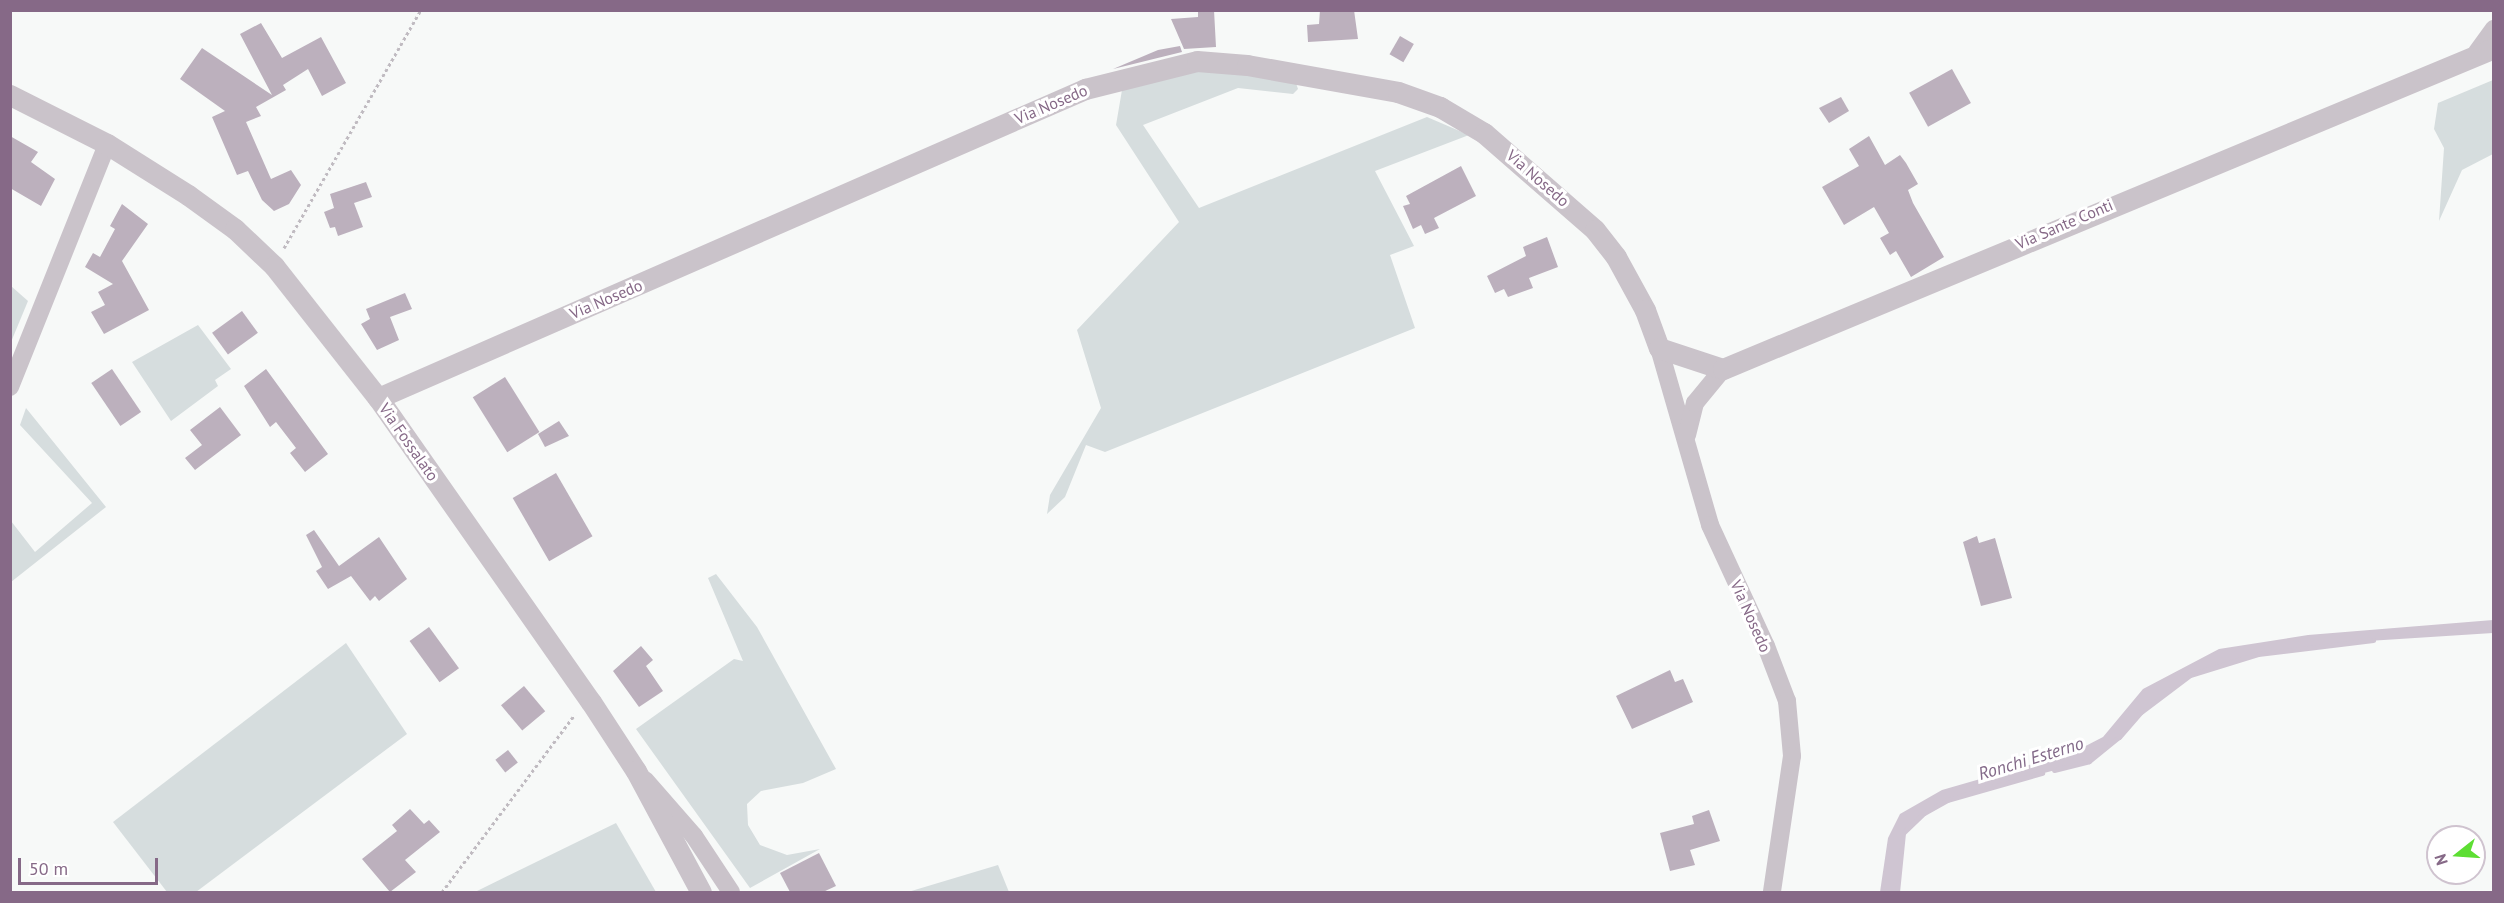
<!DOCTYPE html>
<style>
body{margin:0}
#map{position:relative;width:2504px;height:903px;overflow:hidden;background:#f7f9f8;font-family:"PT Sans",sans-serif}
div>[style]{position:absolute}
.green>*{inset:0;background:#d6ddde}
.water>*{inset:0;background:#cfc5d2}
.stream>*{height:5px;margin:-2.5px;padding:0 2.5px;transform-origin:2.5px;border-radius:2.5px;background:#cfc5d2}
.building>*{inset:0;background:#bcb0bd;transform-origin:0 0}
.path>*{height:3px;margin-top:-1.5px;transform-origin:0;background:repeating-linear-gradient(90deg,#c0bbc1 0 3px,transparent 0 6px)}
.minor>*{height:18px;margin:-9px;padding:0 9px;transform-origin:9px;border-radius:9px;background:#cac3ca}
.tertiary>*{height:21px;margin:-10.5px;padding:0 10.5px;transform-origin:10.5px;border-radius:10.5px;background:#cac3ca}
span{translate:-50% -50%;white-space:nowrap;text-align:center;line-height:1.15;-webkit-text-stroke:6px #fff;paint-order:stroke}
.street-label{font-size:16px;color:#866987}
.water-label{font-size:18px;color:#836a89;font-style:italic}
.frame{position:absolute;inset:0;border:12px solid #866987;pointer-events:none}
.north{position:absolute;left:2426px;top:825px;width:60px;height:60px;box-sizing:border-box;background:#fff;border:2px solid #cfc3cf;border-radius:50%;rotate:253deg;font-size:16px;font-weight:700;line-height:24px;text-align:center;color:#866987}
.north::after{content:'';display:block;margin:auto;width:21px;height:27px;background:#5dde33;clip-path:polygon(50% 0,100% 100%,50% 72%,0 100%)}
.scale{position:absolute;left:18px;top:858px;width:140px;height:27px;box-sizing:border-box;border:3px solid #866987;border-top:0;padding-left:8px;font-size:18px;line-height:21px;white-space:nowrap;color:#866987;-webkit-text-stroke:4px #fff;paint-order:stroke}
</style>
<div id="map">
<div class="green">
<div style="clip-path:polygon(1189px 69px,1295px 80px,1298px 89px,1293px 94px,1238px 88px,1143px 125px,1199px 208px,1427px 117px,1469px 135px,1375px 171px,1414px 246px,1390px 255px,1415px 328px,1105px 452px,1086px 445px,1065px 497px,1047px 514px,1050px 495px,1101px 408px,1077px 330px,1179px 222px,1116px 125px,1122px 90px)"></div>
<div style="clip-path:polygon(2493px 80px,2493px 154px,2462px 170px,2439px 221px,2444px 148px,2434px 129px,2438px 103px)"></div>
<div style="clip-path:polygon(11px 286px,28px 301px,11px 342px)"></div>
<div style="clip-path:polygon(198px 325px,231px 369px,215px 380px,218px 386px,171px 421px,132px 362px)"></div>
<div style="clip-path:polygon(26px 408px,106px 507px,11px 582px,11px 521px,35px 552px,92px 503px,20px 425px)"></div>
<div style="clip-path:polygon(716px 574px,757px 627px,836px 769px,803px 783px,761px 791px,747px 804px,748px 825px,760px 845px,787px 855px,820px 849px,750px 888px,636px 729px,734px 659px,743px 661px,708px 578px)"></div>
<div style="clip-path:polygon(346px 643px,407px 734px,196px 892px,167px 892px,113px 822px)"></div>
<div style="clip-path:polygon(616px 823px,656px 892px,475px 892px)"></div>
<div style="clip-path:polygon(998px 865px,1009px 892px,908px 892px)"></div>
</div>
<div class="water">
<div style="clip-path:polygon(2493px 620px,2493px 633px,2368px 641px,2258px 654px,2190px 675px,2141px 712px,2119px 737px,2089px 761px,1947px 799px,1924px 813px,1903px 833px,1897px 892px,1880px 892px,1888px 838px,1900px 814px,1942px 790px,2074px 752px,2103px 737px,2143px 689px,2219px 649px,2308px 635px)"></div>
</div>
<div class="stream">
<div style="left:2054px;top:770px;width:36px;rotate:-14deg"></div>
<div style="left:2089px;top:761px;width:38px;rotate:-39deg"></div>
<div style="left:2119px;top:737px;width:33px;rotate:-49deg"></div>
<div style="left:2141px;top:712px;width:61px;rotate:-37.1deg"></div>
<div style="left:2190px;top:675px;width:71px;rotate:-17.2deg"></div>
<div style="left:2258px;top:654px;width:116px;rotate:-6.9deg"></div>
<div style="left:1897px;top:892px;width:59px;rotate:-84.2deg"></div>
<div style="left:1903px;top:833px;width:29px;rotate:-44deg"></div>
<div style="left:1924px;top:813px;width:26px;rotate:-29deg"></div>
<div style="left:1947px;top:800px;width:99px;rotate:-15.9deg"></div>
</div>
<div class="building">
<div style="clip-path:polygon(1198px 10px,1214px 10px,1216px 47px,1184px 49px,1171px 19px,1198px 17px)"></div>
<div style="clip-path:polygon(1320px 10px,1354px 10px,1358px 39px,1308px 42px,1307px 25px,1319px 24px)"></div>
<div style="clip-path:polygon(261px 23px,282px 58px,321px 37px,346px 83px,322px 96px,308px 69px,283px 85px,286px 90px,256px 107px,261px 116px,246px 122px,271px 179px,291px 170px,301px 185px,289px 204px,274px 211px,262px 200px,248px 171px,237px 175px,212px 117px,225px 111px,180px 79px,202px 48px,272px 95px,240px 34px)"></div>
<div style="left:1400px;top:36px;width:16px;height:21px;rotate:30deg"></div>
<div style="clip-path:polygon(1180px 46px,1182px 52px,1113px 69px,1158px 50px)"></div>
<div style="left:1952px;top:69px;width:39px;height:49px;rotate:61deg"></div>
<div style="clip-path:polygon(1841px 97px,1849px 111px,1829px 123px,1819px 108px)"></div>
<div style="clip-path:polygon(10px 136px,38px 152px,31px 162px,55px 179px,41px 206px,10px 188px)"></div>
<div style="clip-path:polygon(1869px 136px,1885px 165px,1900px 155px,1906px 163px,1918px 184px,1908px 190px,1913px 203px,1944px 257px,1911px 277px,1896px 251px,1890px 255px,1880px 238px,1889px 233px,1874px 207px,1844px 225px,1822px 187px,1859px 166px,1849px 149px)"></div>
<div style="clip-path:polygon(1461px 166px,1476px 196px,1434px 218px,1439px 228px,1425px 234px,1421px 225px,1413px 229px,1403px 206px,1410px 204px,1406px 196px)"></div>
<div style="clip-path:polygon(366px 182px,372px 197px,354px 203px,363px 227px,338px 236px,335px 227px,330px 228px,324px 212px,334px 208px,330px 194px)"></div>
<div style="clip-path:polygon(122px 204px,148px 224px,122px 261px,149px 310px,104px 334px,91px 312px,105px 305px,98px 292px,113px 284px,85px 267px,93px 253px,100px 257px,115px 229px,110px 226px)"></div>
<div style="clip-path:polygon(1547px 237px,1558px 267px,1529px 278px,1533px 288px,1508px 297px,1504px 289px,1495px 293px,1487px 276px,1526px 256px,1523px 247px)"></div>
<div style="clip-path:polygon(405px 293px,412px 309px,390px 317px,399px 340px,377px 350px,361px 324px,370px 319px,366px 309px)"></div>
<div style="left:242px;top:311px;width:27px;height:37px;rotate:54deg"></div>
<div style="left:112px;top:369px;width:52px;height:25px;rotate:56deg"></div>
<div style="clip-path:polygon(266px 369px,328px 454px,305px 472px,290px 453px,296px 448px,276px 422px,270px 427px,244px 386px)"></div>
<div style="left:505px;top:377px;width:65px;height:38px;rotate:58deg"></div>
<div style="clip-path:polygon(220px 407px,241px 435px,195px 470px,185px 458px,202px 445px,190px 430px)"></div>
<div style="clip-path:polygon(559px 421px,569px 436px,545px 447px,538px 434px)"></div>
<div style="left:556px;top:473px;width:73px;height:50px;rotate:60deg"></div>
<div style="clip-path:polygon(314px 530px,339px 566px,379px 537px,407px 579px,379px 601px,375px 596px,370px 601px,351px 576px,328px 589px,316px 571px,322px 567px,306px 535px)"></div>
<div style="clip-path:polygon(1977px 536px,1979px 543px,1995px 538px,2012px 598px,1981px 606px,1963px 542px)"></div>
<div style="left:429px;top:627px;width:51px;height:24px;rotate:54deg"></div>
<div style="clip-path:polygon(641px 646px,653px 660px,646px 666px,663px 691px,639px 707px,613px 671px)"></div>
<div style="clip-path:polygon(1670px 670px,1675px 682px,1683px 679px,1693px 702px,1632px 729px,1616px 696px)"></div>
<div style="left:524px;top:686px;width:33px;height:30px;rotate:50deg"></div>
<div style="left:508px;top:750px;width:16px;height:16px;rotate:52deg"></div>
<div style="clip-path:polygon(410px 809px,424px 824px,429px 820px,440px 832px,405px 860px,416px 872px,390px 892px,362px 859px,397px 831px,392px 825px)"></div>
<div style="clip-path:polygon(1709px 810px,1720px 841px,1690px 850px,1695px 865px,1670px 871px,1660px 833px,1694px 824px,1692px 816px)"></div>
<div style="clip-path:polygon(819px 853px,836px 886px,823px 892px,790px 892px,780px 873px)"></div>
</div>
<div class="path">
<div style="left:284px;top:248px;width:275px;rotate:-60.1deg"></div>
<div style="left:442px;top:892px;width:222px;rotate:-53.2deg"></div>
</div>
<div class="minor">
<div style="left:2477px;top:52px;width:29px;rotate:-54deg"></div>
<div style="left:1659px;top:348px;width:184px;rotate:73.9deg"></div>
<div style="left:1710px;top:525px;width:133px;rotate:65.2deg"></div>
<div style="left:1766px;top:646px;width:59px;rotate:69.1deg"></div>
<div style="left:1787px;top:701px;width:55px;rotate:84.8deg"></div>
<div style="left:1792px;top:756px;width:137px;rotate:98.4deg"></div>
<div style="left:10px;top:387px;width:262px;rotate:-68.2deg"></div>
<div style="left:1687px;top:435px;width:33px;rotate:-76deg"></div>
<div style="left:1695px;top:403px;width:44px;rotate:-50.5deg"></div>
<div style="left:645px;top:780px;width:74px;rotate:48.8deg"></div>
<div style="left:694px;top:836px;width:67px;rotate:56.5deg"></div>
</div>
<div class="tertiary">
<div style="left:10px;top:95px;width:109px;rotate:26.8deg"></div>
<div style="left:107px;top:144px;width:96px;rotate:32.2deg"></div>
<div style="left:188px;top:195px;width:58px;rotate:35.9deg"></div>
<div style="left:235px;top:229px;width:54px;rotate:43.5deg"></div>
<div style="left:274px;top:266px;width:168px;rotate:51.8deg"></div>
<div style="left:378px;top:398px;width:371px;rotate:55deg"></div>
<div style="left:591px;top:702px;width:82px;rotate:56.9deg"></div>
<div style="left:636px;top:771px;width:137px;rotate:61.8deg"></div>
<div style="left:378px;top:398px;width:772px;rotate:-23.61deg"></div>
<div style="left:1085px;top:89px;width:115px;rotate:-14deg"></div>
<div style="left:1197px;top:61px;width:50px;rotate:4.6deg"></div>
<div style="left:1247px;top:65px;width:153px;rotate:10.1deg"></div>
<div style="left:1398px;top:92px;width:45px;rotate:19.7deg"></div>
<div style="left:1440px;top:107px;width:51px;rotate:30.6deg"></div>
<div style="left:1484px;top:133px;width:147px;rotate:41.1deg"></div>
<div style="left:1595px;top:230px;width:34px;rotate:52deg"></div>
<div style="left:1616px;top:257px;width:60px;rotate:61.3deg"></div>
<div style="left:1645px;top:310px;width:40px;rotate:69.8deg"></div>
<div style="left:1659px;top:348px;width:67px;rotate:18.2deg"></div>
<div style="left:1723px;top:369px;width:835px;rotate:-22.6deg"></div>
</div>
<div class="street-label">
<span style="left:1051px;top:104px;rotate:-23deg">Via Nosedo</span>
<span style="left:1538px;top:178px;rotate:41deg">Via Nosedo</span>
<span style="left:2064px;top:224px;rotate:-23deg">Via Sante Conti</span>
<span style="left:606px;top:299px;rotate:-23deg">Via Nosedo</span>
<span style="left:409px;top:442px;rotate:55deg">Via Fossalato</span>
<span style="left:1751px;top:616px;rotate:66deg">Via Nosedo</span>
</div>
<div class="water-label">
<span style="left:2031px;top:759px;rotate:-17deg">Ronchi Esterno</span>
</div>
<div class="frame"></div>
<div class="north">N</div>
<div class="scale">50 m</div>
</div>
